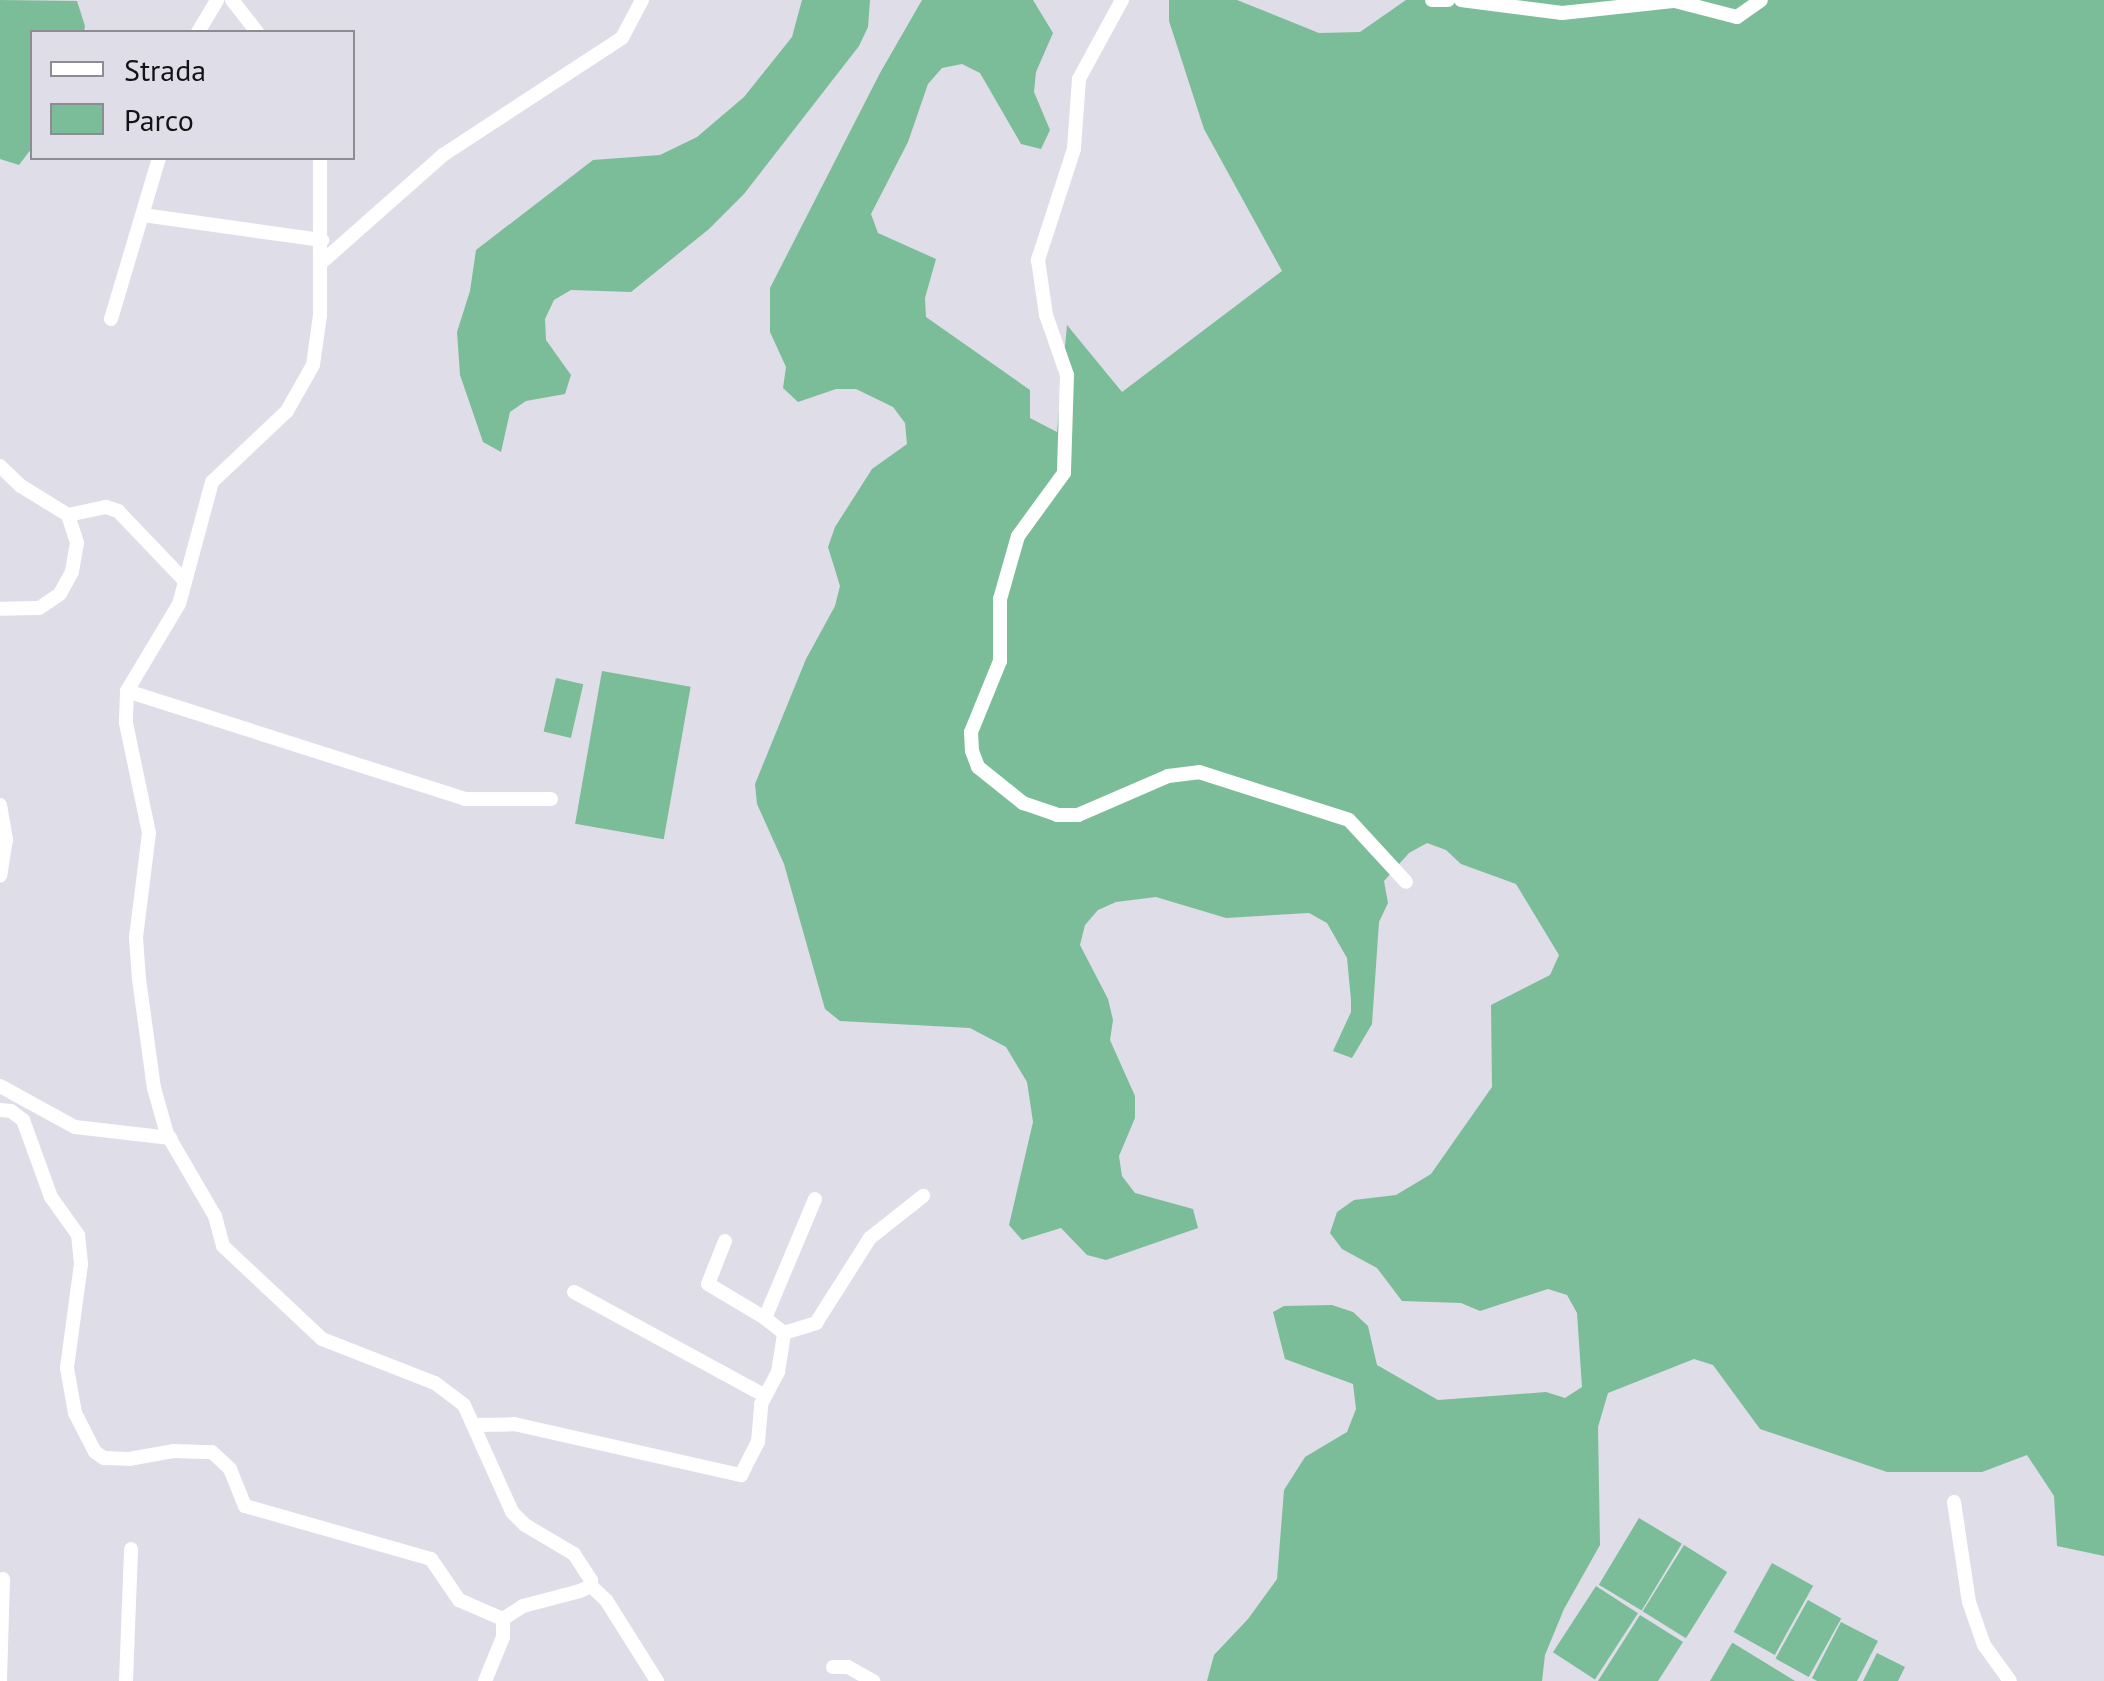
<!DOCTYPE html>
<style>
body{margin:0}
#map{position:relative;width:2104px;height:1681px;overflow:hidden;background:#dfdde7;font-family:"PT Sans",sans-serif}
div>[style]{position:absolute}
.green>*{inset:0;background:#7cbd99;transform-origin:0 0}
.minor>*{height:14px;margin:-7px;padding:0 7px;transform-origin:7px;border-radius:7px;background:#fff}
span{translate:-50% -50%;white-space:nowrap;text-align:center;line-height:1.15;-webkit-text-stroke:9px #dfdde7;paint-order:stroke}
.legend{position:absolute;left:30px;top:30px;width:325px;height:130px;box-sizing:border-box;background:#dfdde7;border:2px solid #8d8c93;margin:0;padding:12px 18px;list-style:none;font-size:30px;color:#131216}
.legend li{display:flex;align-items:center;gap:20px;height:50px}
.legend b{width:50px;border:2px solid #8d8c93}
</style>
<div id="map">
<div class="green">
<div style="clip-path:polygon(0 0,77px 1px,85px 26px,84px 32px,32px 32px,32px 148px,19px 165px,0 159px)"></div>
<div style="clip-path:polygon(802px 0,870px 0,868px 27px,859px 46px,744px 194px,709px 229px,631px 292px,571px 290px,554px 300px,545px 319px,546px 340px,571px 375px,565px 394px,526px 401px,510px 412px,501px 452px,483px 442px,460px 375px,457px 332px,470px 291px,476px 250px,593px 160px,660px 155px,697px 137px,744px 97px,792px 37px)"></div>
<div style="clip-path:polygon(922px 0,1033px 0,1053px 33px,1036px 72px,1034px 92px,1050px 130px,1041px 149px,1021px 144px,980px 73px,962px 64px,942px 68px,928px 84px,908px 142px,871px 214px,878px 233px,936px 259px,925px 298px,926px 317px,1030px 390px,1030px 418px,1057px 432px,1067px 325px,1122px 392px,1282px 271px,1204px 129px,1169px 21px,1169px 0,1237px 0,1319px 33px,1360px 32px,1406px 0,2104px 0,2104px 1556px,2057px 1546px,2054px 1496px,2027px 1455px,1982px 1472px,1887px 1472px,1760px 1429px,1713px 1365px,1694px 1359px,1608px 1393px,1598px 1427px,1600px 1545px,1564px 1609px,1545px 1655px,1542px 1681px,1207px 1681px,1214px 1655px,1248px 1619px,1277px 1579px,1284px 1490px,1305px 1457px,1347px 1432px,1356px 1409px,1353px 1384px,1285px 1359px,1273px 1312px,1284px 1306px,1332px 1305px,1353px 1312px,1368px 1326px,1377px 1365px,1438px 1400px,1546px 1392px,1565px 1398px,1582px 1387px,1577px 1313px,1567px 1295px,1548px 1289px,1480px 1311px,1461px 1303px,1402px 1301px,1377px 1268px,1342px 1249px,1330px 1233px,1337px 1212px,1354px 1200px,1396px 1195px,1431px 1174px,1492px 1087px,1491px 1005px,1550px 975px,1559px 955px,1516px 884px,1461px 864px,1446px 850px,1427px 843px,1409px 853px,1384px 881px,1388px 903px,1379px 922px,1372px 1024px,1352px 1058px,1333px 1051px,1351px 1012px,1351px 1000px,1347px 958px,1327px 923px,1309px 913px,1226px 918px,1156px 897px,1116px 902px,1098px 910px,1085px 925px,1080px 945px,1108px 999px,1113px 1020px,1110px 1040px,1135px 1096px,1135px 1118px,1119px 1156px,1122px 1176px,1135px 1193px,1193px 1209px,1198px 1228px,1106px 1260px,1087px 1255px,1061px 1228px,1022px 1240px,1009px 1225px,1033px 1122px,1027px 1082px,1006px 1047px,970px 1028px,840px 1021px,825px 1009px,784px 864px,757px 804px,755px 784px,806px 659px,835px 606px,840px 586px,828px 547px,835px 527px,872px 469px,907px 444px,905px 423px,893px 407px,856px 389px,836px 389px,798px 402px,783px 388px,786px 367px,770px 332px,770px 288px,880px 73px)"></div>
<div style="left:602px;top:671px;width:90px;height:155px;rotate:10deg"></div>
<div style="left:556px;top:678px;width:28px;height:55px;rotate:13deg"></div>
<div style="left:1639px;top:1518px;width:50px;height:78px;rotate:31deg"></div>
<div style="left:1684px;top:1545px;width:51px;height:78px;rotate:32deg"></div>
<div style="left:1772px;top:1563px;width:47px;height:79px;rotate:29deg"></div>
<div style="left:1596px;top:1586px;width:50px;height:79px;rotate:33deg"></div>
<div style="left:1808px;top:1600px;width:38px;height:67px;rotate:29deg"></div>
<div style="clip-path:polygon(1640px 1615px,1683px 1642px,1658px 1681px,1598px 1681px)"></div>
<div style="clip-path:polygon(1841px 1622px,1878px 1641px,1857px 1681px,1817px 1681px,1812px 1678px)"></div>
<div style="clip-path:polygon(1732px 1643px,1733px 1643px,1795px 1681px,1710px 1681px)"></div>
<div style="clip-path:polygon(1877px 1653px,1905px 1667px,1898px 1681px,1863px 1681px)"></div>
</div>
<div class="minor">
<div style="left:232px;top:0;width:41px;rotate:52deg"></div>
<div style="left:1122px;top:0;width:90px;rotate:118.6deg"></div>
<div style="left:1079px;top:79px;width:70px;rotate:94.1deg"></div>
<div style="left:1074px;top:149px;width:117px;rotate:108deg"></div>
<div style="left:1038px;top:260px;width:56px;rotate:81.7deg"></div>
<div style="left:1046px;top:315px;width:64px;rotate:70.7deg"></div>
<div style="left:1067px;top:375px;width:98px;rotate:91.8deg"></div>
<div style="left:1064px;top:473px;width:78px;rotate:126.1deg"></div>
<div style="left:1018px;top:536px;width:66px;rotate:105.9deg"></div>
<div style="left:1000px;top:599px;width:62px;rotate:90deg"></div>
<div style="left:1000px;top:661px;width:77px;rotate:112.2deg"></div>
<div style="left:971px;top:732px;width:19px;rotate:87deg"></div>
<div style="left:972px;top:751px;width:17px;rotate:69deg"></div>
<div style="left:978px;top:767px;width:58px;rotate:38.7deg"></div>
<div style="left:1023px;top:803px;width:36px;rotate:19deg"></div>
<div style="left:1057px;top:815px;width:21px"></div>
<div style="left:1078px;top:815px;width:98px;rotate:-23.4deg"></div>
<div style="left:1168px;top:776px;width:31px;rotate:-7deg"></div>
<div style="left:1199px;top:772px;width:157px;rotate:17.7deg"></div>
<div style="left:1349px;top:820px;width:84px;rotate:47.4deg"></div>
<div style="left:1432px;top:0;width:16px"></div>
<div style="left:1461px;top:0;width:102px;rotate:7.3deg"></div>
<div style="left:1562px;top:13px;width:114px;rotate:-6.1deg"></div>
<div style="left:1675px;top:1px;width:64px;rotate:14.5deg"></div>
<div style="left:1737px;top:17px;width:29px;rotate:-35deg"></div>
<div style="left:198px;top:32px;width:37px;rotate:-59deg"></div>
<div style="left:320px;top:158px;width:157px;rotate:90deg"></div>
<div style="left:320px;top:315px;width:50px;rotate:98deg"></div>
<div style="left:313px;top:365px;width:53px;rotate:119.5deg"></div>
<div style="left:287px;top:411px;width:103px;rotate:136.6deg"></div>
<div style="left:212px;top:482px;width:126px;rotate:105.1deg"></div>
<div style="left:179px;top:604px;width:101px;rotate:120.9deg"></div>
<div style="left:127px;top:691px;width:32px;rotate:92deg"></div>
<div style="left:126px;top:723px;width:112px;rotate:78.2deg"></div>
<div style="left:149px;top:833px;width:106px;rotate:97.1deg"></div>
<div style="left:136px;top:938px;width:41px;rotate:85.8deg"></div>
<div style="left:139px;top:979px;width:110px;rotate:82.2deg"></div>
<div style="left:154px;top:1088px;width:48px;rotate:74.2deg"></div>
<div style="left:167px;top:1134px;width:95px;rotate:59.7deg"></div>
<div style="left:215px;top:1216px;width:31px;rotate:75deg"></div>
<div style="left:223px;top:1246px;width:136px;rotate:43.2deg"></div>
<div style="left:322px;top:1339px;width:121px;rotate:21.3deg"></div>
<div style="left:435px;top:1383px;width:36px;rotate:37deg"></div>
<div style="left:464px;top:1405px;width:117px;rotate:65.8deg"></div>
<div style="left:512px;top:1512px;width:18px;rotate:45deg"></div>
<div style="left:525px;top:1525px;width:57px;rotate:30.6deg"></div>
<div style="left:574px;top:1554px;width:31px;rotate:57deg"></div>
<div style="left:591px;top:1580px;width:6px;rotate:90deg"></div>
<div style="left:591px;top:1586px;width:12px;rotate:156deg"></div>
<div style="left:580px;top:1591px;width:59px;rotate:165.3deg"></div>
<div style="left:523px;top:1606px;width:24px;rotate:147deg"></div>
<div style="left:143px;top:215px;width:181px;rotate:8deg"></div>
<div style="left:322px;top:262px;width:162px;rotate:-41.5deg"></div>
<div style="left:443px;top:155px;width:214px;rotate:-33.2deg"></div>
<div style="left:622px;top:38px;width:43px;rotate:-62.2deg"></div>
<div style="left:111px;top:319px;width:168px;rotate:-73.4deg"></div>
<div style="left:0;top:466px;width:29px;rotate:44deg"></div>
<div style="left:21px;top:486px;width:55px;rotate:31.7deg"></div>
<div style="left:68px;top:515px;width:29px;rotate:72deg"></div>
<div style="left:77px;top:543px;width:29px;rotate:100deg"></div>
<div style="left:72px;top:572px;width:25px;rotate:119deg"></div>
<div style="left:60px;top:594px;width:25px;rotate:146deg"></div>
<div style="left:39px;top:608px;width:39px;rotate:179deg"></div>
<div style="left:68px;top:515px;width:39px;rotate:-12deg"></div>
<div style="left:106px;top:507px;width:13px;rotate:18deg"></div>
<div style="left:118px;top:511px;width:94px;rotate:46.3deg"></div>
<div style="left:127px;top:691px;width:355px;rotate:17.7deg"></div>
<div style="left:465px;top:799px;width:86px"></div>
<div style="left:0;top:805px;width:35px;rotate:80deg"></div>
<div style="left:6px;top:839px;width:37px;rotate:99deg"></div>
<div style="left:0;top:1086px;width:85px;rotate:28.7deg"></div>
<div style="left:75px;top:1127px;width:96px;rotate:6.6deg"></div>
<div style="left:0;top:1110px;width:11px;rotate:5deg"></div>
<div style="left:11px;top:1111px;width:15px;rotate:37deg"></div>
<div style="left:23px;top:1120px;width:82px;rotate:70deg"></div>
<div style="left:51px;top:1197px;width:47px;rotate:54.6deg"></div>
<div style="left:78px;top:1235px;width:29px;rotate:84deg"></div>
<div style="left:81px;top:1264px;width:105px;rotate:97.7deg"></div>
<div style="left:67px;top:1368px;width:46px;rotate:79.9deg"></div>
<div style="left:75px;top:1413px;width:44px;rotate:62.9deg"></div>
<div style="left:95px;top:1452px;width:11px;rotate:34deg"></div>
<div style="left:104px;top:1458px;width:25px;rotate:2deg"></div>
<div style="left:129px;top:1459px;width:46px;rotate:-10.1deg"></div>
<div style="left:174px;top:1451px;width:38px;rotate:2deg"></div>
<div style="left:212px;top:1452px;width:25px;rotate:43deg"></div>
<div style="left:230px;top:1469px;width:40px;rotate:68deg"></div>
<div style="left:245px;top:1506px;width:193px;rotate:15.9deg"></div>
<div style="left:431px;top:1559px;width:50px;rotate:55.7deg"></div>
<div style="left:459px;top:1600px;width:48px;rotate:23.4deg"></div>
<div style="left:503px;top:1619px;width:18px;rotate:90deg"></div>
<div style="left:503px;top:1637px;width:48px;rotate:112.2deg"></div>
<div style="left:725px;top:1241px;width:46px;rotate:111.6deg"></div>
<div style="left:708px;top:1284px;width:66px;rotate:30.8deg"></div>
<div style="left:574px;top:1292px;width:216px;rotate:28.5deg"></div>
<div style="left:784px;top:1333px;width:24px;rotate:-142deg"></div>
<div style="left:765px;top:1318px;width:129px;rotate:-67.2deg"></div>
<div style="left:475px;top:1425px;width:39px;rotate:-1deg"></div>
<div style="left:514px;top:1424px;width:233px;rotate:12.7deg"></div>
<div style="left:741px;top:1475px;width:37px;rotate:-63deg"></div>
<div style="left:758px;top:1442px;width:38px;rotate:-85deg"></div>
<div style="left:761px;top:1404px;width:36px;rotate:-62deg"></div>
<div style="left:778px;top:1372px;width:39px;rotate:-81deg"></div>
<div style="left:784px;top:1333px;width:34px;rotate:-17deg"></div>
<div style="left:816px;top:1323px;width:101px;rotate:-57.6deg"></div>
<div style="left:870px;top:1238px;width:68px;rotate:-38.4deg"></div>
<div style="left:1954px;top:1502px;width:101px;rotate:81.5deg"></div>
<div style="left:1969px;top:1602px;width:46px;rotate:70.8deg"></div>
<div style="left:1984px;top:1645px;width:44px;rotate:54.2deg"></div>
<div style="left:591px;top:1586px;width:21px;rotate:43deg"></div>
<div style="left:606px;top:1600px;width:96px;rotate:57.8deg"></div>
<div style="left:833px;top:1667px;width:15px"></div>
<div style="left:848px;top:1667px;width:29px;rotate:29deg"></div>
<div style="left:0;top:1681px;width:102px;rotate:-88.3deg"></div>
<div style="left:126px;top:1681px;width:132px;rotate:-87.8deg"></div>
</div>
<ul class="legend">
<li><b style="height:12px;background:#fff"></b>Strada</li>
<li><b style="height:28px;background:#7cbd99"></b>Parco</li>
</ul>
</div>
